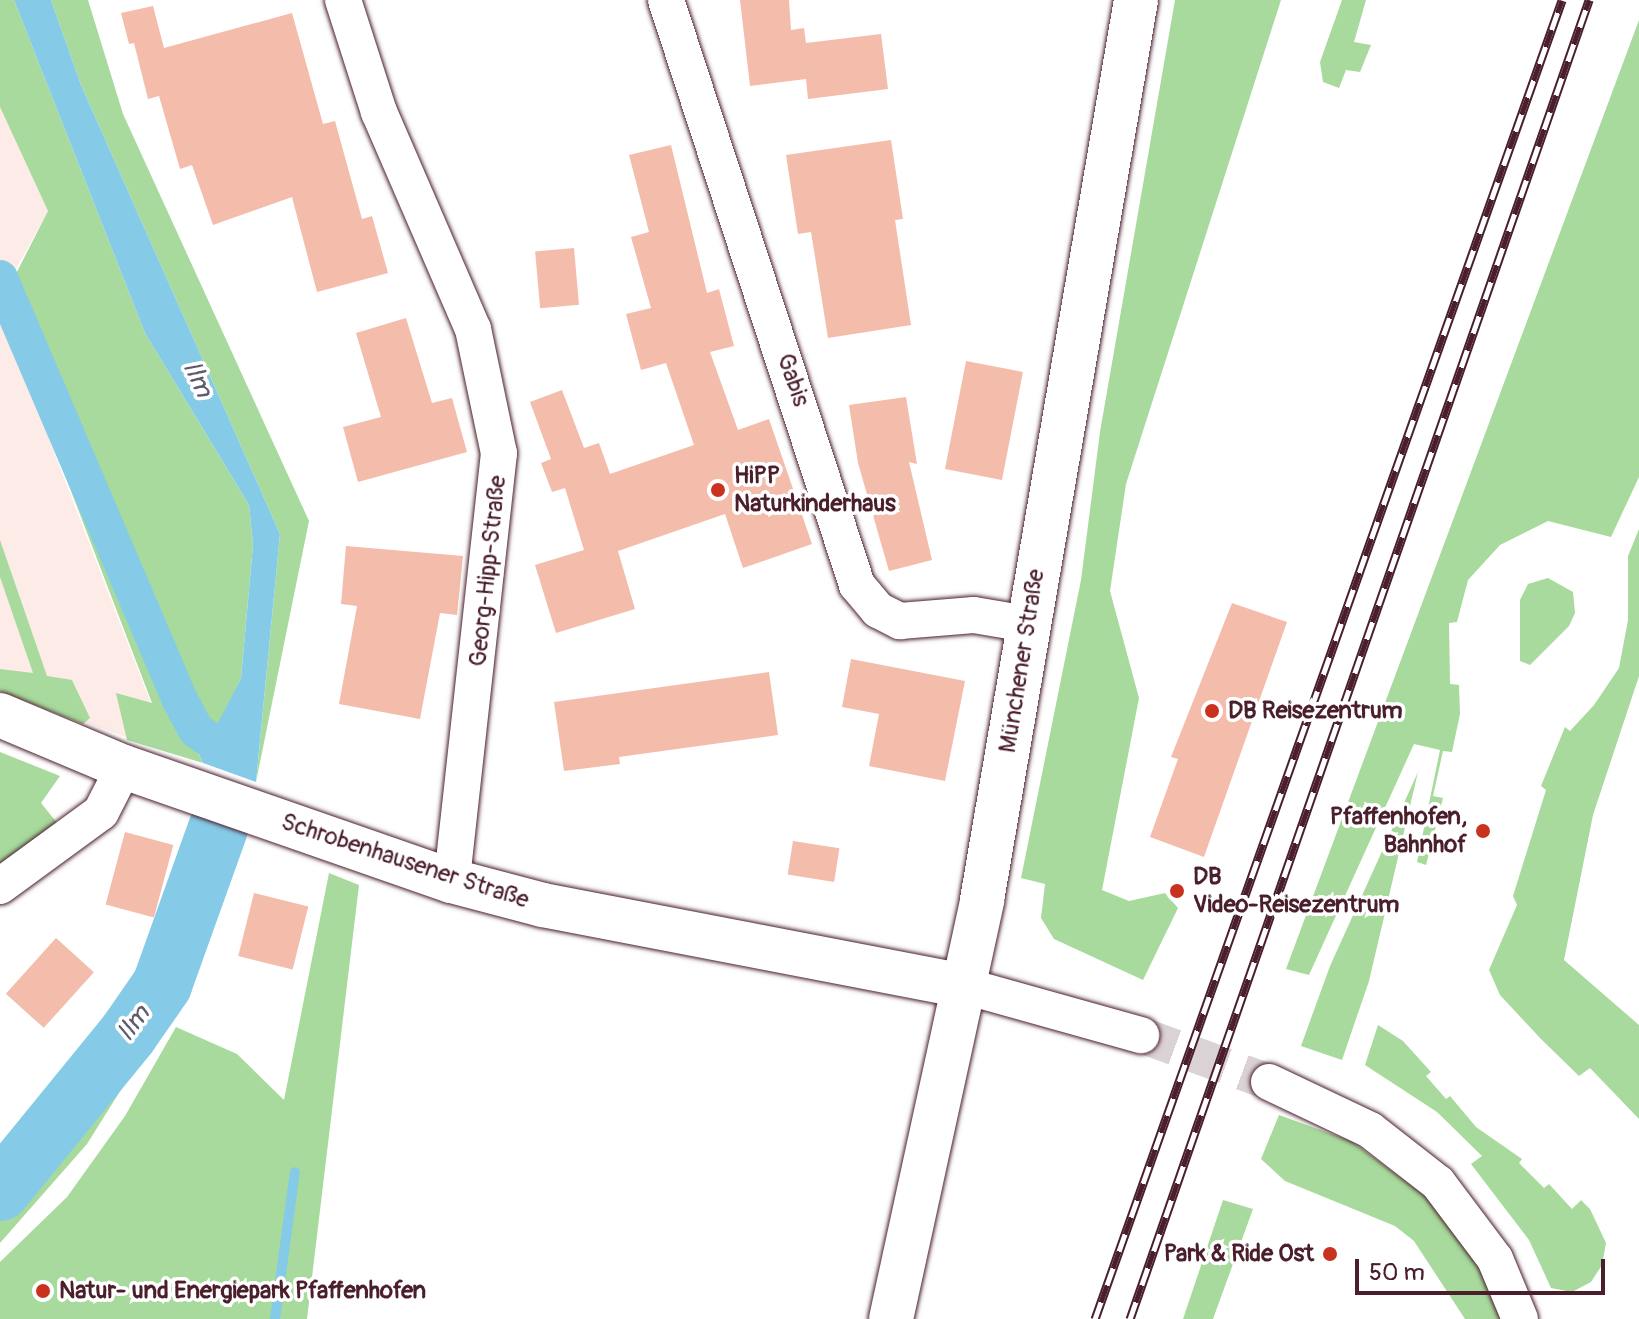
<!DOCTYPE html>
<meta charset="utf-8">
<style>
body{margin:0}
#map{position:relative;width:1639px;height:1319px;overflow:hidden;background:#fff;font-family:Pangolin,sans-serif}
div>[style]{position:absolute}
.built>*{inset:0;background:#fcebe6}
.green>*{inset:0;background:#a7da9c}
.water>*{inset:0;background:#85cbe7}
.stream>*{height:10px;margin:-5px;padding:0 5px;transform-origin:5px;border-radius:5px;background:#85cbe7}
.canal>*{height:36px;margin:-18px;padding:0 18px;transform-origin:18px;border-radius:18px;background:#85cbe7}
.river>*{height:60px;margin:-30px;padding:0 30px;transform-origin:30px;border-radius:30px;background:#85cbe7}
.building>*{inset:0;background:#f4bcaa;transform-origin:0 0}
.street-tunnel>*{height:36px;margin-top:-18px;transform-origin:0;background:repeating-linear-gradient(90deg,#dbd2d5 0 36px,transparent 0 54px)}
.roads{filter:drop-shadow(0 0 2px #4a1f2b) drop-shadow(0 0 2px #4a1f2b)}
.street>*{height:36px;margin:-18px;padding:0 18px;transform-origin:18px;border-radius:18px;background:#fff}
.secondary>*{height:44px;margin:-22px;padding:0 22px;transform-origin:22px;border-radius:22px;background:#fff}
.primary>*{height:44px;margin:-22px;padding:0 22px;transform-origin:22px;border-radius:22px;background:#fff}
.rail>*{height:9px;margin-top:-4.5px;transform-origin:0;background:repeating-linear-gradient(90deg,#fff 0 18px,#4a1f2b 0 36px);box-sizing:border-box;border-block:2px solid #4a1f2b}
.dots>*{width:22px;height:22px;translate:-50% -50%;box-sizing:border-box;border:4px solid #fff;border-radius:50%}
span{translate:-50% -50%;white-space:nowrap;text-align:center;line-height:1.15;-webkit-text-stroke:7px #fff;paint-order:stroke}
.street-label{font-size:24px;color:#4a1f2b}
.poi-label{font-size:24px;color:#4a1f2b;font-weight:700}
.left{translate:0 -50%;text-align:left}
.right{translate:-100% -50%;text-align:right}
.water-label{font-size:26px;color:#5f5b6d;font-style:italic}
.scale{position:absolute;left:1355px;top:1259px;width:250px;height:36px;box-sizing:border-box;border:4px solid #4a1f2b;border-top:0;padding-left:10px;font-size:24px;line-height:28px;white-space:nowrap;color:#4a1f2b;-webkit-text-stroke:6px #fff;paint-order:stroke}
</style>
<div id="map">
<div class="built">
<div style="clip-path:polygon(0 107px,48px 211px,0 298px)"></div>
<div style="clip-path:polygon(0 305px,51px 444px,170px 753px,0 691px)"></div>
</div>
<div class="green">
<div style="clip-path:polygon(0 0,14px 0,145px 333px,249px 505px,253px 545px,241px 678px,218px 725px,203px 722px,190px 736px,203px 763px,127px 740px,116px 693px,152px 703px,0 305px,48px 211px,0 107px)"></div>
<div style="clip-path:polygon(51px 0,88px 0,123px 114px,309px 521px,256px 782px,280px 534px,81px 85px)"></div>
<div style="clip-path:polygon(1175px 0,1281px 0,1126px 484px,1110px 591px,1139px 698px,1102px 890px,1129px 901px,1165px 893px,1178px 908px,1143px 980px,1054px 939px,1041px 918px,1045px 884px,1021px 878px,1081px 580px,1100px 432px)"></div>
<div style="clip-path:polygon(1342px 0,1366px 0,1354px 42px,1371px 45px,1360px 72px,1346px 70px,1339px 88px,1323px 82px,1320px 62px)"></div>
<div style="clip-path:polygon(1639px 20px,1639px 477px,1611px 537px,1548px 521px,1500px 545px,1468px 580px,1457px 622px,1449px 623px,1450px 684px,1459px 685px,1460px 714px,1452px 752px,1443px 751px,1433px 796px,1443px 798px,1426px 865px,1417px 862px,1440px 750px,1414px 744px,1309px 975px,1286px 969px)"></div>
<div style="clip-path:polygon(1639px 529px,1639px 676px,1593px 815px,1564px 960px,1639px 1025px,1639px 1119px,1590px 1068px,1579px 1076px,1540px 1038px,1500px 995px,1489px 970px,1517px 905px,1513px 896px,1546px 790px,1541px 786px,1565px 727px,1570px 731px,1594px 705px,1619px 668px,1628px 620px,1628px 556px)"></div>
<div style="clip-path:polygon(0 540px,47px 676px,72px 680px,90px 718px,83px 724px,0 691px,0 669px,33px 673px,0 577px)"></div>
<div style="clip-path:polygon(1548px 578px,1573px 592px,1575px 613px,1569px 626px,1530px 665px,1520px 661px,1520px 600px,1528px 584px)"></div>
<div style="clip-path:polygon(0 752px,60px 776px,41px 803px,62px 829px,0 869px)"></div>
<div style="clip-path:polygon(1418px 772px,1369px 981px,1342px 1060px,1301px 1046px,1330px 966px)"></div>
<div style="clip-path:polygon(329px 873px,359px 885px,307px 1319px,0 1319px,0 1262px,67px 1197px,125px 1116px,176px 1027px,237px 1054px,284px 1100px)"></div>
<div style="clip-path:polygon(220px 887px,171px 1010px,87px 1144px,0 1243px,0 1214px,71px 1134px,159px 1006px,206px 894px)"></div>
<div style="clip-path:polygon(1378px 1025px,1403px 1041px,1431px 1072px,1426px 1076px,1446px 1099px,1450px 1096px,1476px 1127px,1522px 1159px,1519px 1163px,1544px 1188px,1549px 1184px,1572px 1209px,1581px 1200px,1590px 1209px,1606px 1243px,1602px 1265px,1591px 1282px,1572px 1292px,1551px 1288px,1529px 1240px,1471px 1164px,1482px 1156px,1437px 1112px,1365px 1065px)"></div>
<div style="clip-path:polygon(1279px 1115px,1351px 1141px,1435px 1203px,1478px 1266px,1504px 1319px,1465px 1319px,1414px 1241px,1395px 1226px,1285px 1181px,1261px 1159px)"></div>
<div style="clip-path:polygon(1223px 1200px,1253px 1209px,1213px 1319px,1183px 1319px)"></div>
</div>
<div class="water">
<div style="clip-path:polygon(14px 0,51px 0,81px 85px,280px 534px,256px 782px,203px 763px,178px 708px,180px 700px,191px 702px,203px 722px,217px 725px,241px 678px,253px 545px,249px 505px,145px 333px)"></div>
</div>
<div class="stream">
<div style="left:275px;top:1319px;width:148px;rotate:-82.3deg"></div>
</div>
<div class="canal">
<div style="left:0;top:278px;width:459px;rotate:66.9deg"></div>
<div style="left:180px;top:700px;width:34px;rotate:62deg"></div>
<div style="left:196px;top:730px;width:14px;rotate:36deg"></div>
</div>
<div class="river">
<div style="left:0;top:1191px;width:203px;rotate:-50.8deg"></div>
<div style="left:128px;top:1034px;width:60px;rotate:-55.2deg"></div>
<div style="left:162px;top:985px;width:166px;rotate:-70.3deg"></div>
</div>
<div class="building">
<div style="clip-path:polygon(740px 0,789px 0,791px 30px,804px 28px,806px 43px,881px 34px,888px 89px,808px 99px,806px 79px,750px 86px)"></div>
<div style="clip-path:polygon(153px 6px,164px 48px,292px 13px,323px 124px,335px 121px,362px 219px,372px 216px,388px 273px,317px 292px,292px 197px,213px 225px,192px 165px,180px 169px,159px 96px,148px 99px,134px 43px,129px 44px,121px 13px)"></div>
<div style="clip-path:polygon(891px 140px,903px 219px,895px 220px,911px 325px,828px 338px,811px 232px,798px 234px,786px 155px)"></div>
<div style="clip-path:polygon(671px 145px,707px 293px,719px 289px,734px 346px,710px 352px,738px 430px,769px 419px,812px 544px,743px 568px,725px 514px,618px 551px,635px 609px,556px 633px,535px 565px,584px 550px,565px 488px,552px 492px,541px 463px,551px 459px,530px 402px,562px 390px,584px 448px,599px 443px,610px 474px,694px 445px,666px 363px,641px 370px,626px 314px,651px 308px,631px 237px,649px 232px,629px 155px)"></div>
<div style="left:574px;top:248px;width:57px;height:39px;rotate:85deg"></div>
<div style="clip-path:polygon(406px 318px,432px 403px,452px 398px,467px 452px,358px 482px,343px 427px,381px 417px,356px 333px)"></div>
<div style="left:966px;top:361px;width:58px;height:110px;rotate:11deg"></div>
<div style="clip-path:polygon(906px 397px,917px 464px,909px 462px,932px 560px,889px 571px,858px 463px,849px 405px)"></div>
<div style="clip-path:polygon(346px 546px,463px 556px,457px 615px,440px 613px,420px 719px,339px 704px,357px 606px,341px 604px)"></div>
<div style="clip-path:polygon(1232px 603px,1287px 622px,1204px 857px,1150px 837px,1178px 759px,1171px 757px)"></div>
<div style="clip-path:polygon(851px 659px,965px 681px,945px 781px,869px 766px,879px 714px,842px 707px)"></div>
<div style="clip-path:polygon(769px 672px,778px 735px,619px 757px,620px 764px,564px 771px,554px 702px)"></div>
<div style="left:125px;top:832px;width:50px;height:75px;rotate:15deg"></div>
<div style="left:793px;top:841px;width:47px;height:34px;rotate:9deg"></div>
<div style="left:254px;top:893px;width:56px;height:65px;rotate:14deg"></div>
<div style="left:56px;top:938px;width:51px;height:75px;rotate:42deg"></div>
</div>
<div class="street-tunnel">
<div style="left:1141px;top:1035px;width:136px;rotate:20.2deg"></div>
</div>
<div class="roads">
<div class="street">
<div style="left:343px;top:0;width:118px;rotate:72.2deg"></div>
<div style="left:379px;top:112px;width:236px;rotate:66.6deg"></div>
<div style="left:473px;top:329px;width:127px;rotate:78.2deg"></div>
<div style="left:499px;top:453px;width:431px;rotate:96.3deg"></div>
<div style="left:666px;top:0;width:615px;rotate:71.92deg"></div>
<div style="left:857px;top:585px;width:33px;rotate:50deg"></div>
<div style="left:878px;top:610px;width:25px;rotate:27deg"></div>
<div style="left:900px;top:621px;width:74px;rotate:-4.6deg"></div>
<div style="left:974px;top:615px;width:54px;rotate:9.6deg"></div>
<div style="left:0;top:886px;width:125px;rotate:-36.2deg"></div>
<div style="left:101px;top:812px;width:51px;rotate:-62.9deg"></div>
<div style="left:965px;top:986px;width:183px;rotate:15.6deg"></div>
<div style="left:1269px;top:1082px;width:112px;rotate:25.4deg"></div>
<div style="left:1370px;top:1130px;width:86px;rotate:37.9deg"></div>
<div style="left:1438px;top:1183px;width:95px;rotate:53.1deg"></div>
<div style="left:1495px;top:1259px;width:65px;rotate:67.4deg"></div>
</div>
<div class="secondary">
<div style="left:0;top:715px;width:134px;rotate:22.8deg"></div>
<div style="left:124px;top:767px;width:347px;rotate:19.2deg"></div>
<div style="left:452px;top:881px;width:94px;rotate:14.8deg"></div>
<div style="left:543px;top:905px;width:430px;rotate:10.9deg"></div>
</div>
<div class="primary">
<div style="left:891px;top:1319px;width:429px;rotate:-77.7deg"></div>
<div style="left:982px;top:900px;width:913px;rotate:-80.29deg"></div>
</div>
</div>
<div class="rail">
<div style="left:1095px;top:1319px;width:1399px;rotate:-70.5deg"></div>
<div style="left:1130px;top:1319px;width:1397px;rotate:-70.81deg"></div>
</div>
<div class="dots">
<div style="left:718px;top:490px;background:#c8321e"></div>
<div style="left:1212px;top:711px;background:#c8321e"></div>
<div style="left:1483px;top:831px;background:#c8321e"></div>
<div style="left:1177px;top:891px;background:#c8321e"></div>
<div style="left:1330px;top:1254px;background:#c8321e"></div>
<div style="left:43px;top:1291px;background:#c8321e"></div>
</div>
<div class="street-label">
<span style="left:793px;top:380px;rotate:71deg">Gabis</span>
<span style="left:488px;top:571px;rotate:-84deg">Georg-Hipp-Straße</span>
<span style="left:1022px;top:661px;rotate:-81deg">Münchener Straße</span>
<span style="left:405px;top:861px;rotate:18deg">Schrobenhausener Straße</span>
</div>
<div class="poi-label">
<span class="left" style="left:734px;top:490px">HiPP<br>Naturkinderhaus</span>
<span class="left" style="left:1228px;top:711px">DB Reisezentrum</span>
<span class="right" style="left:1467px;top:831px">Pfaffenhofen,<br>Bahnhof</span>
<span class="left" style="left:1193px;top:891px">DB<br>Video-Reisezentrum</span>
<span class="right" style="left:1314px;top:1254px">Park &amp; Ride Ost</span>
<span class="left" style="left:59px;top:1291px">Natur- und Energiepark Pfaffenhofen</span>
</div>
<div class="water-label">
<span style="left:197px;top:379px;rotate:65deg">Ilm</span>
<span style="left:134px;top:1024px;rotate:-54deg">Ilm</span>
</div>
<div class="scale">50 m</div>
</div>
